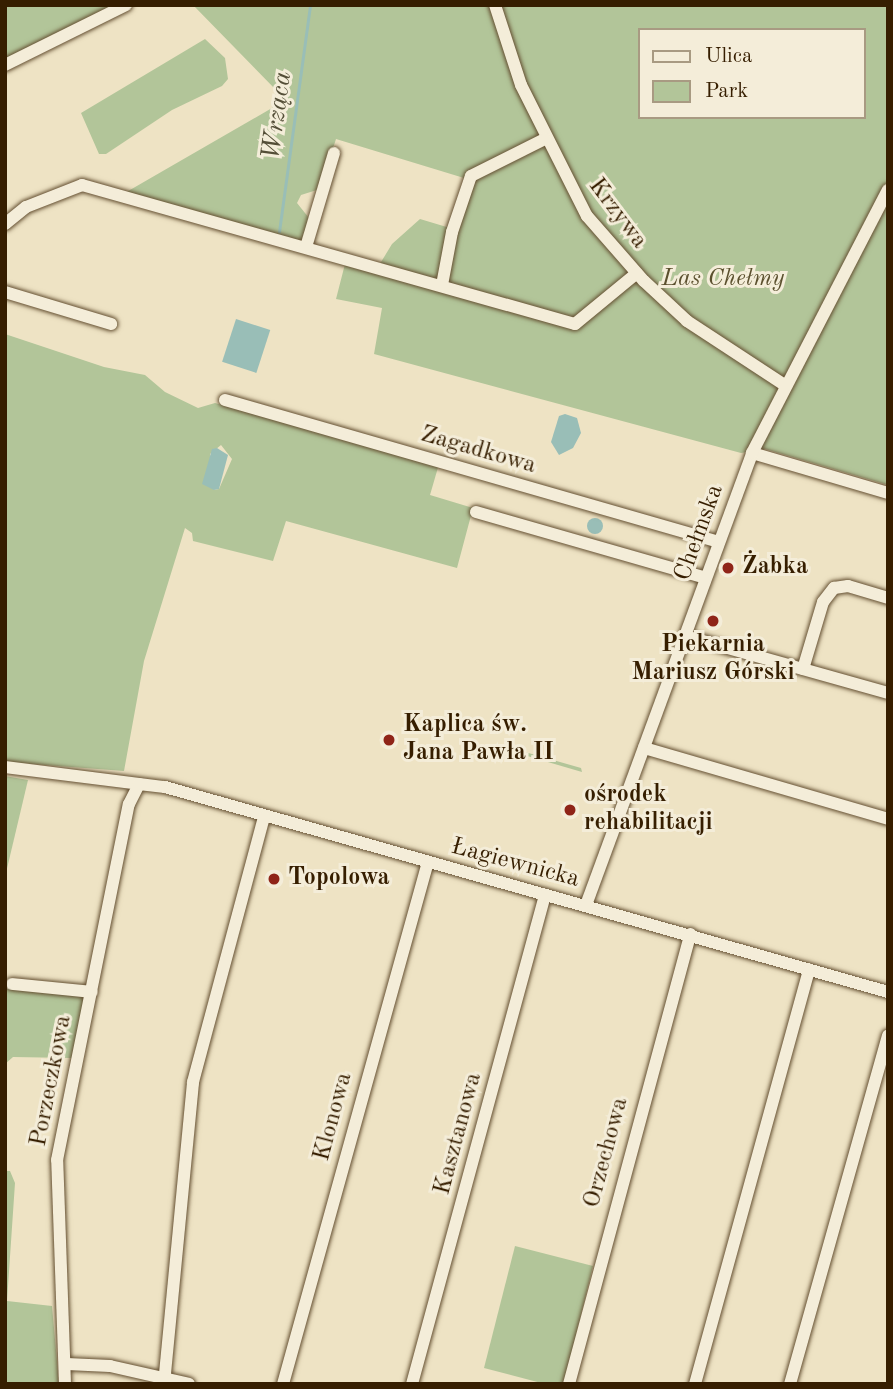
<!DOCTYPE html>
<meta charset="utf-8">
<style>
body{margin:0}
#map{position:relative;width:893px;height:1389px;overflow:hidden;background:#eee3c4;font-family:"Old Standard TT",serif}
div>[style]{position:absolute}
.green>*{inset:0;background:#b2c599}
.water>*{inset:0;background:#99beb7;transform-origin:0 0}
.round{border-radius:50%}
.stream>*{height:2.5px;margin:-1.25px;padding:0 1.25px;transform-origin:1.25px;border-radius:1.25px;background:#99beb7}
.roads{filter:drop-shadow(0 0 2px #644f31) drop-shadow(0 0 2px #644f31)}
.minor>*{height:12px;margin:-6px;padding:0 6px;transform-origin:6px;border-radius:6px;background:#f4edd9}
.dots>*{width:19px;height:19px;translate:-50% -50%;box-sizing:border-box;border:4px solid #f4edd9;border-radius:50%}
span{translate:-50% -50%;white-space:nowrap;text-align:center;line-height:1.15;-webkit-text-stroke:6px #f4edd9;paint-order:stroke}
.street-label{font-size:24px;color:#361e00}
.park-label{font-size:24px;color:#5b502e;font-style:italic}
.poi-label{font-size:24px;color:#361e00;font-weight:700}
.left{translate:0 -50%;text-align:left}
.water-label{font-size:26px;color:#544e37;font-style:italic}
.frame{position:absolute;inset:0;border:7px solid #361e00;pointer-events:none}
.legend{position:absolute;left:638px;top:28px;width:228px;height:91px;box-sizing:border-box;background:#f4edd9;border:2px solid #a89a82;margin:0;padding:9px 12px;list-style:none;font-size:21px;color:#361e00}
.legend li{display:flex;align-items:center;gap:14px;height:35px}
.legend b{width:35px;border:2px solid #a89a82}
</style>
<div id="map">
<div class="green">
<div style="clip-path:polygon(5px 5px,119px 5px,5px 62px)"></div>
<div style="clip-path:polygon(evenodd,193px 5px,888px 5px,888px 485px,765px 449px,741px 453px,374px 354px,382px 308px,336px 299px,345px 264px,375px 272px,392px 244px,420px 219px,450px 228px,464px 178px,336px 139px,320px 189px,301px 195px,297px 203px,309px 218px,302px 242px,123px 194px,272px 108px,276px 90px,193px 5px,639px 30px,863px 30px,863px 117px,639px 117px,639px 30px)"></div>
<div style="clip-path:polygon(205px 39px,225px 58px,228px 79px,222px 86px,172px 110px,106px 154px,99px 154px,81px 113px)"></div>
<div style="clip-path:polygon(evenodd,5px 334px,104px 367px,145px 375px,165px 392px,198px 408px,215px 403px,439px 464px,430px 495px,473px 508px,457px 568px,286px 521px,273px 561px,193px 541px,192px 533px,185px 528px,144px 661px,124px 771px,5px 762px,5px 334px,221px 445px,232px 459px,219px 489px,214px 490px,210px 454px,221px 445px)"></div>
<div style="clip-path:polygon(518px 750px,581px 768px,582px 772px,517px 753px)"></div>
<div style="clip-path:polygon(5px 776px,28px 780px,5px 877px)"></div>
<div style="clip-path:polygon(5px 966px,7px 989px,86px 993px,72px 1058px,13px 1057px,5px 1064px)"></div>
<div style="clip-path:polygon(5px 1171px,10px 1171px,15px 1183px,7px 1301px,52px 1306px,59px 1384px,5px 1384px)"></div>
<div style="clip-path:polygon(515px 1246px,593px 1266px,564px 1384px,545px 1384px,484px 1368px)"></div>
</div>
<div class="water">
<div style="left:236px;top:319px;width:36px;height:45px;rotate:18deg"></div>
<div style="clip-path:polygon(565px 414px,577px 418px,581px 433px,573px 448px,559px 455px,551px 442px,559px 416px)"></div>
<div style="clip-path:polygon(217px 448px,228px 455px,219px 489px,214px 490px,202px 484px,212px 449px)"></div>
<div class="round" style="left:587px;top:518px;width:16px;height:16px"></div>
</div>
<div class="stream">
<div style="left:279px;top:232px;width:229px;rotate:-82.2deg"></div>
</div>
<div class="roads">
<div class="minor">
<div style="left:495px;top:5px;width:84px;rotate:72deg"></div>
<div style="left:521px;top:85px;width:147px;rotate:63.3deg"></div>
<div style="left:587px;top:216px;width:86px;rotate:48.8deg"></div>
<div style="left:644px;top:281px;width:59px;rotate:42.9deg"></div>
<div style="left:687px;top:321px;width:118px;rotate:33.3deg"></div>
<div style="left:5px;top:65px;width:135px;rotate:-26.4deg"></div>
<div style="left:5px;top:224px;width:27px;rotate:-39deg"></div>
<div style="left:26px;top:207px;width:60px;rotate:-21.4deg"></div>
<div style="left:82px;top:185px;width:512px;rotate:15.75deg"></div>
<div style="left:575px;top:324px;width:80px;rotate:-39.4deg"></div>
<div style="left:306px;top:247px;width:98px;rotate:-73.4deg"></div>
<div style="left:442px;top:285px;width:54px;rotate:-79.3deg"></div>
<div style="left:452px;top:232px;width:59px;rotate:-71.3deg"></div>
<div style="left:471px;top:176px;width:83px;rotate:-26.6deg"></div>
<div style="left:5px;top:292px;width:111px;rotate:16.8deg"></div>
<div style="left:225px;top:400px;width:514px;rotate:16.04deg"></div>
<div style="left:752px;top:453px;width:142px;rotate:16.4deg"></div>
<div style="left:476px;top:512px;width:239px;rotate:16deg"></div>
<div style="left:685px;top:636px;width:211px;rotate:15.7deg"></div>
<div style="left:803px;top:669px;width:70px;rotate:-73.4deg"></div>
<div style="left:823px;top:602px;width:18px;rotate:-52deg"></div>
<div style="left:834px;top:588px;width:14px;rotate:-8deg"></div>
<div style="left:848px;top:586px;width:42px;rotate:16.7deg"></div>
<div style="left:644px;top:748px;width:254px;rotate:16.2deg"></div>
<div style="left:5px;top:767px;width:135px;rotate:7.2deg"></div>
<div style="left:586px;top:905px;width:482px;rotate:-69.8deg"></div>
<div style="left:752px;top:453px;width:296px;rotate:-62.7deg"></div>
<div style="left:12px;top:984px;width:80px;rotate:5.7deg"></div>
<div style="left:67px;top:1364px;width:43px;rotate:2.7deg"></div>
<div style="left:110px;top:1366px;width:81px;rotate:12.8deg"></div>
<div style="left:65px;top:1384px;width:224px;rotate:-92deg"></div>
<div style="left:57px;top:1160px;width:363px;rotate:-78.6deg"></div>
<div style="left:129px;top:804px;width:22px;rotate:-63deg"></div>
<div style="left:139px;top:784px;width:26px;rotate:7deg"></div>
<div style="left:165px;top:787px;width:752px;rotate:15.83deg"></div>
<div style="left:164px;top:1384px;width:303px;rotate:-84.5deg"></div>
<div style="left:193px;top:1082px;width:274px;rotate:-75deg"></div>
<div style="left:283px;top:1384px;width:542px;rotate:-74.48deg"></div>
<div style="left:412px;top:1384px;width:507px;rotate:-74.78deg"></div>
<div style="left:569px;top:1384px;width:466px;rotate:-74.9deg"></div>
<div style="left:695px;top:1384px;width:430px;rotate:-74.6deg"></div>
<div style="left:790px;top:1384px;width:362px;rotate:-74.3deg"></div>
</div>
</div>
<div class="dots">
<div style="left:728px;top:568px;background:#8f2418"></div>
<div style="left:713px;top:621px;background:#8f2418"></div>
<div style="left:389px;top:740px;background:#8f2418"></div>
<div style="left:570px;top:810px;background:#8f2418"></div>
<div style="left:274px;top:879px;background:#8f2418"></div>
</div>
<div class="street-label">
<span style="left:617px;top:214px;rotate:53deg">Krzywa</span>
<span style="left:478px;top:451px;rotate:16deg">Zagadkowa</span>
<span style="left:700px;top:533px;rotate:-70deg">Chełmska</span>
<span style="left:515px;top:864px;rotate:15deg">Łagiewnicka</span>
<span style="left:52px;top:1081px;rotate:-79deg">Porzeczkowa</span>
<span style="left:334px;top:1117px;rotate:-75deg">Klonowa</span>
<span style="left:459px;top:1134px;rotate:-75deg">Kasztanowa</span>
<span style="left:607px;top:1153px;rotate:-75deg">Orzechowa</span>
</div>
<div class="park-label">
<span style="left:723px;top:280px">Las Chełmy</span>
</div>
<div class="poi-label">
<span class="left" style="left:742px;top:568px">Żabka</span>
<span style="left:713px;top:660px">Piekarnia<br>Mariusz Górski</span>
<span class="left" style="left:403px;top:740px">Kaplica św.<br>Jana Pawła II</span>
<span class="left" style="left:584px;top:810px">ośrodek<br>rehabilitacji</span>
<span class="left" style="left:288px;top:879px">Topolowa</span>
</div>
<div class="water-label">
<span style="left:278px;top:116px;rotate:-82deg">Wrząca</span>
</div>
<div class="frame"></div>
<ul class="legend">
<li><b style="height:9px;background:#f4edd9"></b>Ulica</li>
<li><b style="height:19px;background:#b2c599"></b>Park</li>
</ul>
</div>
